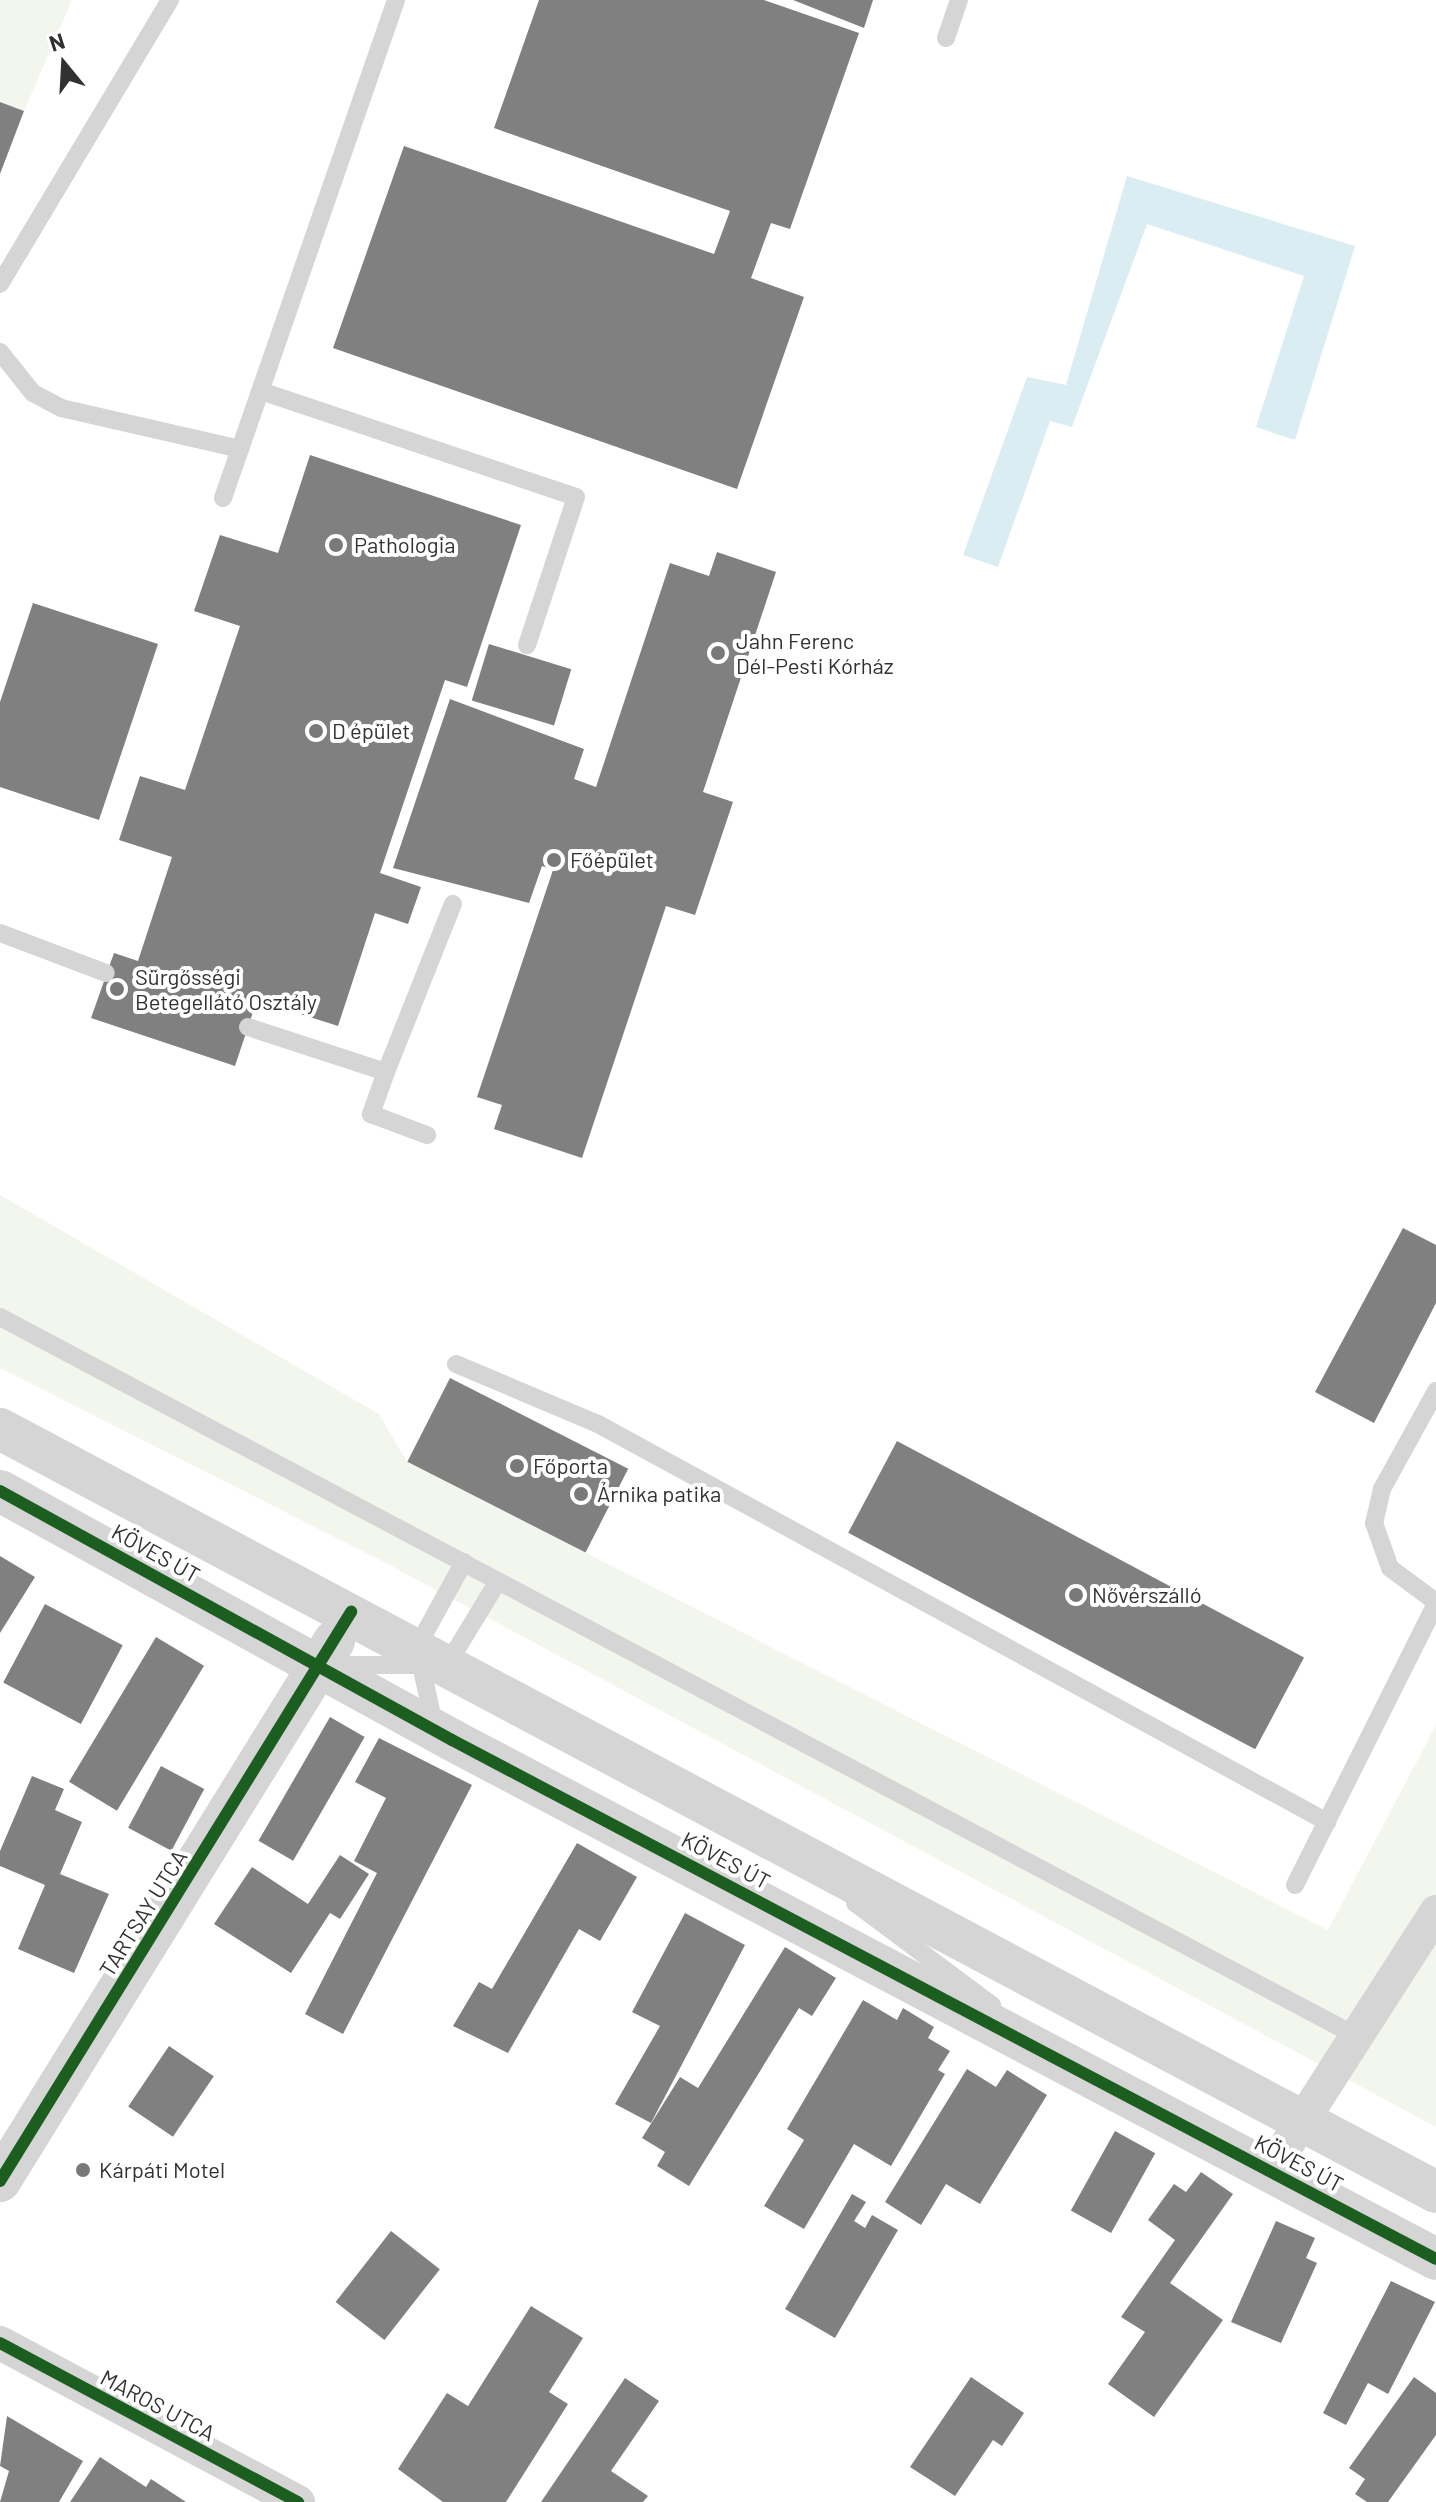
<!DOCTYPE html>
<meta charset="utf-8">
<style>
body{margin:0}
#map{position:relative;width:1436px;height:2502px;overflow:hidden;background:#fff;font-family:Barlow,sans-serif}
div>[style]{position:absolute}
.green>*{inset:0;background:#f3f6ed}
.water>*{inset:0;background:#daedf3}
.building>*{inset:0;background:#808080;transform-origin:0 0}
.service>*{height:18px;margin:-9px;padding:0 9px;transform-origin:9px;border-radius:9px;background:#d5d5d5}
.minor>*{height:34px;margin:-17px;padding:0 17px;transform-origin:17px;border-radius:17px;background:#d5d5d5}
.tertiary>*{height:42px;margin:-21px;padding:0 21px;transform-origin:21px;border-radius:21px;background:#d5d5d5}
.cycleway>*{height:12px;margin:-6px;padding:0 6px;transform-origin:6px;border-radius:6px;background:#1b5e20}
.dots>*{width:22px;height:22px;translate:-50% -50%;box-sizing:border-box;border:4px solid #fff;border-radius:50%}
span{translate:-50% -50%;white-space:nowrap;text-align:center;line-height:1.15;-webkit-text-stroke:8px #fff;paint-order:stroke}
.poi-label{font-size:22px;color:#313131}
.left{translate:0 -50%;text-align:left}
.street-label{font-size:22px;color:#313131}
.north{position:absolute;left:24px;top:24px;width:80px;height:80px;-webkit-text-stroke:6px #fff;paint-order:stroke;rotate:342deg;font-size:22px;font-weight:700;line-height:32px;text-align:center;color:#313131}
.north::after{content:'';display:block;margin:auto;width:28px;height:36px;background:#313131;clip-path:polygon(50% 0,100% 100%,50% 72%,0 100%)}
</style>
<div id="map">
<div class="green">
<div style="clip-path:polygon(0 0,72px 0,24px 111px,0 102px)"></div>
<div style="clip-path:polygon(0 1195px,379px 1414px,407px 1462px,1328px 1930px,1436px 1725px,1436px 2127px,384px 1562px,0 1368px)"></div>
</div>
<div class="water">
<div style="clip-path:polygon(1127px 176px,1355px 246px,1295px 440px,1256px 427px,1304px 276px,1147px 224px,1072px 427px,1050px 421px,998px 567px,963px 555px,1027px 377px,1066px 385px)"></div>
</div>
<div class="building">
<div style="clip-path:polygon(539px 0,764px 0,859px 33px,790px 229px,771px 223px,751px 278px,804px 297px,737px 489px,333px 348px,404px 146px,714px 254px,730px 211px,494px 128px)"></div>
<div style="clip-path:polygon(793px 0,873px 0,864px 28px)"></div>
<div style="clip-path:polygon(0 102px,24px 111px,0 174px)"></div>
<div style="clip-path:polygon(310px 455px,521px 525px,467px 687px,445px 680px,380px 873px,421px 887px,408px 924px,375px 913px,338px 1026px,257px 1000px,235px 1066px,91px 1018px,114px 953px,138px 961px,172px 857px,119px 840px,140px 776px,185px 790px,240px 626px,194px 611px,220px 535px,278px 553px)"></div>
<div style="clip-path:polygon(717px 552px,776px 572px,703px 792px,733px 802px,695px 915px,666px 906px,582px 1158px,494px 1129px,502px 1105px,477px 1097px,553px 870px,542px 866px,529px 903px,393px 868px,450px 699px,584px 749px,574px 779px,596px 787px,670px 563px,709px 576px)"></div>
<div style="clip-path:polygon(33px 603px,158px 644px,99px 820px,0 787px,0 702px)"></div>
<div style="left:489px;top:644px;width:86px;height:59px;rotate:17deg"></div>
<div style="clip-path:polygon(1403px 1228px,1436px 1245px,1436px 1303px,1374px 1423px,1315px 1392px)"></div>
<div style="left:450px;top:1378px;width:200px;height:94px;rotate:27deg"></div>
<div style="left:897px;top:1441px;width:461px;height:104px;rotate:28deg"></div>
<div style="clip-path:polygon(0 1556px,35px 1577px,0 1633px)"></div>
<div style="left:45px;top:1604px;width:88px;height:89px;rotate:28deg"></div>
<div style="left:156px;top:1637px;width:56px;height:169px;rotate:31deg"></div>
<div style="left:330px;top:1717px;width:40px;height:143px;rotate:30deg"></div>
<div style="clip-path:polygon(379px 1738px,472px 1785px,343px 2034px,305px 2014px,377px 1873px,354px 1861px,386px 1798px,355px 1782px)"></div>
<div style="left:161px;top:1766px;width:49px;height:70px;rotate:28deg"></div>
<div style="clip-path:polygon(32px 1776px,64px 1789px,55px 1810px,82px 1822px,60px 1874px,109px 1894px,74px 1973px,18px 1949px,45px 1885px,0 1866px,0 1851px)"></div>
<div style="clip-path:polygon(577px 1843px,637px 1877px,600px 1941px,579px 1929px,508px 2053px,453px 2026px,479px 1982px,492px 1989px)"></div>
<div style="clip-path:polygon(340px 1855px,369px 1874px,340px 1919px,330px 1913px,291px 1973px,214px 1924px,252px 1867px,308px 1904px)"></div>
<div style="clip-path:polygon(685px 1913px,745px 1945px,651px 2123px,615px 2104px,660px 2026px,632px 2012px)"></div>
<div style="clip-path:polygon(785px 1947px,836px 1978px,812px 2016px,799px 2008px,689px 2186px,657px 2166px,665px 2152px,642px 2138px,680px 2077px,698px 2088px)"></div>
<div style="clip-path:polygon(863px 2000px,897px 2020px,903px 2008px,934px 2027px,928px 2038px,950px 2051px,938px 2070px,945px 2074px,891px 2166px,854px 2144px,804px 2229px,764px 2206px,804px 2140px,787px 2129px)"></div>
<div style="left:169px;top:2046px;width:54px;height:73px;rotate:34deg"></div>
<div style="clip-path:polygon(967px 2069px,996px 2087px,1007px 2070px,1047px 2095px,980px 2204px,946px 2184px,921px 2225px,885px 2202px)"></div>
<div style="left:1115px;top:2131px;width:46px;height:91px;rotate:29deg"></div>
<div style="clip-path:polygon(1201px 2172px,1233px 2194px,1170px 2283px,1223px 2320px,1154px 2417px,1108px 2384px,1145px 2332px,1121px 2317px,1175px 2240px,1148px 2220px,1174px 2184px,1186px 2192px)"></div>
<div style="clip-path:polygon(852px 2194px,866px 2202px,854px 2221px,865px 2228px,872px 2215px,898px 2230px,835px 2338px,785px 2309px)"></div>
<div style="clip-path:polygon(1276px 2221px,1315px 2238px,1306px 2258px,1317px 2263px,1281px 2343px,1231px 2322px)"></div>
<div style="left:391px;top:2231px;width:62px;height:90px;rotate:38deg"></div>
<div style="clip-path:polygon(1391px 2281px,1435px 2302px,1388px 2394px,1368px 2383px,1346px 2425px,1323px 2413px)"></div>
<div style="clip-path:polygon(531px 2306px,583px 2338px,549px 2392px,568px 2404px,506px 2502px,443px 2502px,398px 2469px,447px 2393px,468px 2406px)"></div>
<div style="clip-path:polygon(971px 2377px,1024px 2413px,1002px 2446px,993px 2440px,955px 2496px,910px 2467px)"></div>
<div style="clip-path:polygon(1414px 2377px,1436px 2393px,1436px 2435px,1388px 2502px,1367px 2502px,1355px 2494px,1365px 2479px,1349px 2468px)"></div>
<div style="clip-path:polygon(625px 2378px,659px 2401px,611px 2471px,648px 2496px,643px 2502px,541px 2502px)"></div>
<div style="clip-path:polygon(7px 2416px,83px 2461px,59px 2502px,0 2502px,9px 2471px,0 2466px)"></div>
<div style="clip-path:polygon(100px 2457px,146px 2487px,151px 2479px,186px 2502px,70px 2502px)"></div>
</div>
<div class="service">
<div style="left:946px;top:38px;width:40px;rotate:-71.1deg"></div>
<div style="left:0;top:284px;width:331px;rotate:-59.1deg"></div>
<div style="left:0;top:352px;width:53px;rotate:51.2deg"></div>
<div style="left:33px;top:393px;width:32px;rotate:28deg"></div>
<div style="left:61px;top:408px;width:184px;rotate:12.9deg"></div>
<div style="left:261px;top:391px;width:332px;rotate:18.6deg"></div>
<div style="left:576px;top:497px;width:156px;rotate:108.3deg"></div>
<div style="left:223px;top:498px;width:527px;rotate:-70.84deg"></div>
<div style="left:0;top:933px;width:113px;rotate:20.7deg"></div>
<div style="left:248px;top:1027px;width:145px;rotate:18.1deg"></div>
<div style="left:386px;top:1072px;width:181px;rotate:-68.3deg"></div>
<div style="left:386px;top:1072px;width:45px;rotate:109.7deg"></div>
<div style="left:371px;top:1114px;width:60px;rotate:20.6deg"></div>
<div style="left:0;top:1317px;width:1535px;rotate:27.93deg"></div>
<div style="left:456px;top:1364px;width:154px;rotate:22.9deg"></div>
<div style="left:598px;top:1424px;width:831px;rotate:28.63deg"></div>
<div style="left:1436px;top:1391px;width:112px;rotate:118.9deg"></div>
<div style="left:1382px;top:1489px;width:35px;rotate:103deg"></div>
<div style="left:1374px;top:1523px;width:48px;rotate:70.4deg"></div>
<div style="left:1390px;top:1568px;width:57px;rotate:36.5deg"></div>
<div style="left:335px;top:1665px;width:86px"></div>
<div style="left:447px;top:1665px;width:98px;rotate:-58.7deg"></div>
<div style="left:434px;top:1724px;width:79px;rotate:-102.4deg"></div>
<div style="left:417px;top:1647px;width:97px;rotate:-61.1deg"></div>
<div style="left:1295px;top:1885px;width:314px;rotate:-63.4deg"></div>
<div style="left:855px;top:1903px;width:171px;rotate:36.7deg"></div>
</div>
<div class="minor">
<div style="left:1270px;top:2171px;width:308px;rotate:-57.3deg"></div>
<div style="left:0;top:2343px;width:338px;rotate:28.1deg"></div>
</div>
<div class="tertiary">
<div style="left:0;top:1429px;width:1626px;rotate:27.98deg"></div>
<div style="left:0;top:1491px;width:516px;rotate:28.85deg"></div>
<div style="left:452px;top:1740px;width:1112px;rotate:27.81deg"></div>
<div style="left:0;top:2181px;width:635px;rotate:-58.26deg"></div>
</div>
<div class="cycleway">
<div style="left:0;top:1491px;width:516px;rotate:28.85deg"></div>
<div style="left:452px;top:1740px;width:1112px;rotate:27.81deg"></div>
<div style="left:0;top:2181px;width:669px;rotate:-58.33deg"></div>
<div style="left:0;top:2343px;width:338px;rotate:28.1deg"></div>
</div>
<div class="dots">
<div style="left:336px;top:545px;background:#797979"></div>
<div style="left:718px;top:653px;background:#797979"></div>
<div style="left:316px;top:731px;background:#797979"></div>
<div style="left:554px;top:860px;background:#797979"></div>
<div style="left:117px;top:989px;background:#797979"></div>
<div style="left:517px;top:1466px;background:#797979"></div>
<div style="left:581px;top:1494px;background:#797979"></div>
<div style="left:1076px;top:1595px;background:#797979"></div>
<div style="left:83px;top:2170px;background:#797979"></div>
</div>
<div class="poi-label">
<span class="left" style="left:354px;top:545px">Pathologia</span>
<span class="left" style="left:736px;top:653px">Jahn Ferenc<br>Dél-Pesti Kórház</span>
<span class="left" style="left:332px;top:731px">D épület</span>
<span class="left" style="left:570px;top:860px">Főépület</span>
<span class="left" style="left:135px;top:989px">Sürgősségi<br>Betegellátó Osztály</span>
<span class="left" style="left:533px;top:1466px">Főporta</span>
<span class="left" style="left:597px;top:1494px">Árnika patika</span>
<span class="left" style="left:1092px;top:1595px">Nővérszálló</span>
<span class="left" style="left:99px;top:2170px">Kárpáti Motel</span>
</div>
<div class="street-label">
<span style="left:156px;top:1553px;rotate:29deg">KÖVES ÚT</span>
<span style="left:726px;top:1860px;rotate:28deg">KÖVES ÚT</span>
<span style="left:143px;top:1913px;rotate:-58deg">TARTSAY UTCA</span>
<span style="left:1299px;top:2163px;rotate:28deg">KÖVES ÚT</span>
<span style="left:158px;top:2405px;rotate:28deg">MAROS UTCA</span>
</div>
<div class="north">N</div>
</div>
